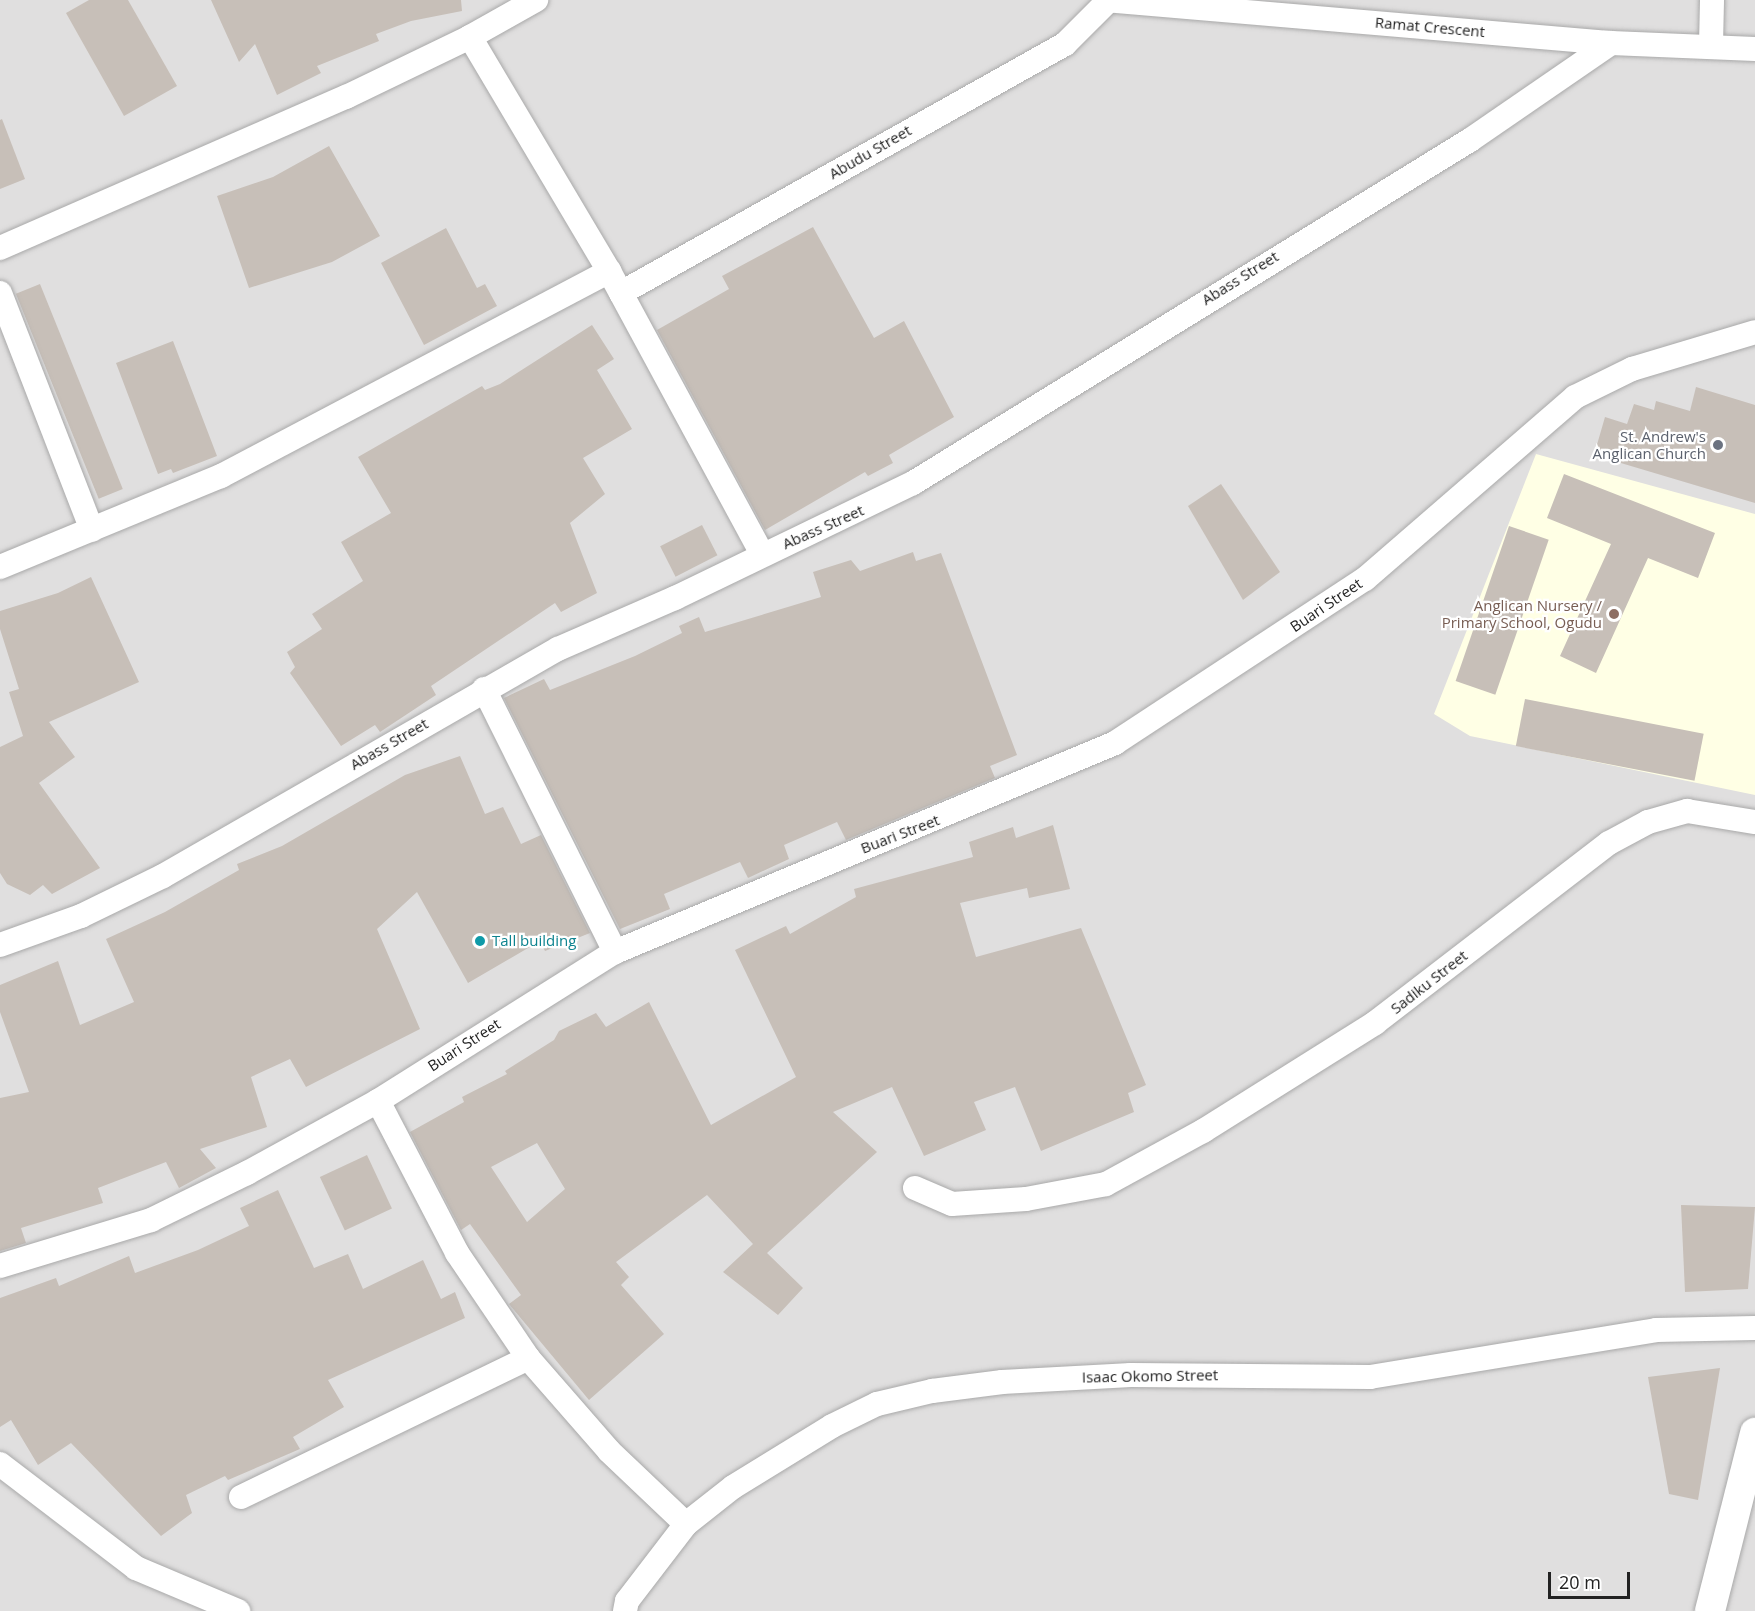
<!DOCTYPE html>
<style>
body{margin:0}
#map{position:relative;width:1755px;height:1611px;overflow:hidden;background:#f2efe9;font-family:"Open Sans",sans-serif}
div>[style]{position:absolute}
.residential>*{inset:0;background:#e0dfdf;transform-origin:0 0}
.education>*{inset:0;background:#ffffe5}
.building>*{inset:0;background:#c7bfb8;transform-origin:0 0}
.roads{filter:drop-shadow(0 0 2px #a9a9a9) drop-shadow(0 0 2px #a9a9a9)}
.minor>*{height:24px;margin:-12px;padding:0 12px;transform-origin:12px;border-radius:12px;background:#fff}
.tertiary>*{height:30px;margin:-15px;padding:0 15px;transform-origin:15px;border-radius:15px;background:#fff}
.dots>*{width:16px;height:16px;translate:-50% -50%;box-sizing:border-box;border:3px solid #fff;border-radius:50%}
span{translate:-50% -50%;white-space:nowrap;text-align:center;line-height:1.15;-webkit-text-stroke:4.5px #fff;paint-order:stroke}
.street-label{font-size:15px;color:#222}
.worship-label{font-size:15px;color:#5b616d}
.right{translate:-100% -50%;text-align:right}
.education-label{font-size:15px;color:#785e54}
.culture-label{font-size:15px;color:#0d838f}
.left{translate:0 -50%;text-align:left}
.scale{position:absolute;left:1548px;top:1572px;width:82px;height:27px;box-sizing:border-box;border:3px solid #222;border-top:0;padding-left:8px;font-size:18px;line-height:21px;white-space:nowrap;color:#222;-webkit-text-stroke:4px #fff;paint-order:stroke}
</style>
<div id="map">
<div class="residential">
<div style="left:0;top:0;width:1755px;height:1611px"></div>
</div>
<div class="education">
<div style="clip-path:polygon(1536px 454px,1755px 514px,1755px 795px,1470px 736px,1434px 714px)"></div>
</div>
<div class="building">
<div style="clip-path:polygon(89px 0,128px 0,177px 86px,124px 116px,66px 13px)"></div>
<div style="clip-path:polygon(211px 0,461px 0,462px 11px,411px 21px,376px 34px,379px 41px,317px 66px,321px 73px,277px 95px,255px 44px,239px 62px)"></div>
<div style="clip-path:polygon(2px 119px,25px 179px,0 189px,0 120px)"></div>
<div style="clip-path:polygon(329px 146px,380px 236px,332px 262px,249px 288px,217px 196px,273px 177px)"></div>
<div style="clip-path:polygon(813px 227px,874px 338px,904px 321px,954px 417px,889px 455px,893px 463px,868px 476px,865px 472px,765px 530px,657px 330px,729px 289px,722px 276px)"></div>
<div style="clip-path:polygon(446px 228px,477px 288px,485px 284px,497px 306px,424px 345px,381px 263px)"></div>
<div style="left:40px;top:284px;width:221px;height:26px;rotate:68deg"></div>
<div style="clip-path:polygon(592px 325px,614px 359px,597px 370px,632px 429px,583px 458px,605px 494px,570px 523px,597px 593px,561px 612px,555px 603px,431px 686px,436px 695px,380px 732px,375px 725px,341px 746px,290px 673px,295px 667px,287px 652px,322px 629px,312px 614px,363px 581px,341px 542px,391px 513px,358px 457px,482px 386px,485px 390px,500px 384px)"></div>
<div style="clip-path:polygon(173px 341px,217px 456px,173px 473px,171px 469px,158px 474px,116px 363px)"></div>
<div style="clip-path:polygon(1696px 387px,1755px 405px,1755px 503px,1594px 455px,1605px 417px,1627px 424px,1634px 404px,1654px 410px,1656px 401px,1690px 411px)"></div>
<div style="clip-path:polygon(1564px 474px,1715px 533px,1698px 578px,1648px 558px,1596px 673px,1560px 656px,1611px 544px,1547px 518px)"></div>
<div style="clip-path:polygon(1221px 484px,1280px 572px,1243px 600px,1188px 506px)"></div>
<div style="left:702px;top:525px;width:34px;height:47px;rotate:63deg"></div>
<div style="left:1509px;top:526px;width:42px;height:164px;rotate:19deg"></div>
<div style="clip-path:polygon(913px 552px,916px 561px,941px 553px,1017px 755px,990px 766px,995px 778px,846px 840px,837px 822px,784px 845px,789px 859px,748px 878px,740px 862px,664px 894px,670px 909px,620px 929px,504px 698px,544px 679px,550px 690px,635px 656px,682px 633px,679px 626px,699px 617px,705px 632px,821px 597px,813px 572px,851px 560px,860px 571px)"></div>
<div style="clip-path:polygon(91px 577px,139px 682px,49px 722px,75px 757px,39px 783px,100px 868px,52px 894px,43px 885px,30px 895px,7px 884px,0 873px,0 747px,23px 736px,9px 692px,19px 689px,0 629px,0 611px,58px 593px)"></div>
<div style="left:1525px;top:699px;width:182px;height:48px;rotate:11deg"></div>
<div style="clip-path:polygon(460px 756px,485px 814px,503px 807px,521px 844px,541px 835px,590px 933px,545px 951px,540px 941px,468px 983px,417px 892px,377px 929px,420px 1029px,306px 1087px,290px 1059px,251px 1077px,267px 1127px,200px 1149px,216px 1168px,179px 1188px,166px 1162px,98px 1188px,103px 1203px,21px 1228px,26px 1243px,0 1251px,0 1098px,29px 1092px,0 1012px,0 985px,58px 961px,80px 1025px,134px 1002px,106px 939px,165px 912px,239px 870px,237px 864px,282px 846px,405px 775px)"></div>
<div style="clip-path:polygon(evenodd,1053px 825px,1070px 889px,1029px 898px,1027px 888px,960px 903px,976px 957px,1081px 928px,1146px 1085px,1128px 1093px,1134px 1112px,1041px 1151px,1015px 1087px,974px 1102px,986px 1130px,924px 1156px,892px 1087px,833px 1112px,877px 1152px,767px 1253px,803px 1288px,778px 1315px,723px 1272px,753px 1244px,707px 1195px,616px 1262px,629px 1277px,621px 1285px,664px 1334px,589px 1400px,509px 1304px,521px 1295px,470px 1224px,461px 1230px,410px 1132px,464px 1102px,462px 1097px,507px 1074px,505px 1071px,554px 1040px,559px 1031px,596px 1013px,606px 1027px,649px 1002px,711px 1125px,796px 1077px,735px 950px,786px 926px,790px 934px,856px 897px,854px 889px,973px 857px,969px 842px,1013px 827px,1016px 838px,1053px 825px,537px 1143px,565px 1189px,527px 1222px,491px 1167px,537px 1143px)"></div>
<div style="left:367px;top:1155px;width:59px;height:52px;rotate:65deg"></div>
<div style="clip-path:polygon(278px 1190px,314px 1268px,348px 1254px,363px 1289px,423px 1260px,441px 1299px,455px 1292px,465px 1318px,328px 1380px,344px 1407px,293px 1437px,300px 1449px,228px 1480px,225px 1476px,186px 1495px,192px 1513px,161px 1536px,71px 1443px,38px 1465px,11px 1420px,0 1427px,0 1298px,56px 1278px,59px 1286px,129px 1256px,135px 1273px,198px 1250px,249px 1226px,240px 1208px)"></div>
<div style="clip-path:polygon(1681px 1205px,1755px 1207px,1748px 1289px,1685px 1292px)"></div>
<div style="clip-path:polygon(1720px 1368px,1698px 1500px,1669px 1494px,1648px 1377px)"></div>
</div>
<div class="roads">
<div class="minor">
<div style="left:1105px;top:0;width:508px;rotate:4.86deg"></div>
<div style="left:1611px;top:43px;width:144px;rotate:2.4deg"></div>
<div style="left:470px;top:37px;width:272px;rotate:59.3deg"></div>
<div style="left:609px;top:271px;width:322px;rotate:61.6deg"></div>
<div style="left:1711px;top:45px;width:45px;rotate:-88.7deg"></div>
<div style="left:0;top:248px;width:378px;rotate:-23.6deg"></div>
<div style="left:346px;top:97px;width:138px;rotate:-25.8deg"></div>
<div style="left:470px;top:37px;width:76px;rotate:-29.3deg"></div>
<div style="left:0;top:293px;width:254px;rotate:68.8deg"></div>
<div style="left:621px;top:293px;width:509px;rotate:-29.28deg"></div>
<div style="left:1065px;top:44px;width:62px;rotate:-45deg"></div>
<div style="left:0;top:567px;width:239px;rotate:-22.4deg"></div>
<div style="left:221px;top:476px;width:439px;rotate:-27.8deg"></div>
<div style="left:484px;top:689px;width:294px;rotate:63.5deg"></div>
<div style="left:0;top:945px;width:86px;rotate:-19.7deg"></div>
<div style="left:81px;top:916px;width:91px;rotate:-26deg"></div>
<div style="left:163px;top:876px;width:456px;rotate:-29.9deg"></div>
<div style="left:558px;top:649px;width:128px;rotate:-23.6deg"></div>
<div style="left:675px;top:598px;width:264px;rotate:-25.8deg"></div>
<div style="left:913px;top:483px;width:654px;rotate:-31.62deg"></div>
<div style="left:1470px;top:140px;width:171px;rotate:-34.5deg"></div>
<div style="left:378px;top:1101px;width:171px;rotate:62.5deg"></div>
<div style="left:457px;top:1253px;width:127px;rotate:55.9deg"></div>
<div style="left:528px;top:1358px;width:123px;rotate:48.9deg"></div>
<div style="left:609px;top:1451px;width:106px;rotate:43.5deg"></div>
<div style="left:915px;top:1188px;width:40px;rotate:23.4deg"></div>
<div style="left:952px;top:1204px;width:74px;rotate:-3.9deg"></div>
<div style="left:1026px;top:1199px;width:81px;rotate:-10.6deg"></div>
<div style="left:1106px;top:1184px;width:111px;rotate:-28.7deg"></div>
<div style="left:1203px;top:1131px;width:203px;rotate:-32.1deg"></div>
<div style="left:1375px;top:1023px;width:295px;rotate:-37.6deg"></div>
<div style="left:1609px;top:843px;width:44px;rotate:-28.3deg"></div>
<div style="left:1648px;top:822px;width:41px;rotate:-15.8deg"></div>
<div style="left:1687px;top:811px;width:69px;rotate:9.2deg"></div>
<div style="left:0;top:1266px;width:158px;rotate:-16.9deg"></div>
<div style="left:151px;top:1220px;width:107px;rotate:-26.1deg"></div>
<div style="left:247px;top:1173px;width:149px;rotate:-28.8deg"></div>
<div style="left:378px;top:1101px;width:280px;rotate:-32.2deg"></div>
<div style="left:615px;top:952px;width:542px;rotate:-22.68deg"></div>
<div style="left:1115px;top:743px;width:299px;rotate:-33.3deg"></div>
<div style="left:1365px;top:579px;width:278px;rotate:-40.9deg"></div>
<div style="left:1575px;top:397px;width:64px;rotate:-26.2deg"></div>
<div style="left:1632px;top:369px;width:128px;rotate:-16.7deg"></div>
<div style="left:0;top:1464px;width:171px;rotate:37.4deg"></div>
<div style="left:136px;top:1568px;width:111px;rotate:22.9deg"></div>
<div style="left:241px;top:1497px;width:319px;rotate:-25.8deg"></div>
<div style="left:625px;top:1611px;width:10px;rotate:-79deg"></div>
<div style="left:627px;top:1601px;width:97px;rotate:-52.5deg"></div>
<div style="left:686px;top:1524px;width:60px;rotate:-38.2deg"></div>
<div style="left:733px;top:1487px;width:116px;rotate:-31.6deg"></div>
<div style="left:832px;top:1426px;width:50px;rotate:-26.1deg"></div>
<div style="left:877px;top:1404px;width:57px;rotate:-13.3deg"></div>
<div style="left:932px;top:1391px;width:71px;rotate:-7.3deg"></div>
<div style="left:1002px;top:1382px;width:129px;rotate:-3.1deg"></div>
<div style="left:1131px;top:1375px;width:239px;rotate:0.5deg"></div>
<div style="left:1370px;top:1377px;width:290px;rotate:-9.3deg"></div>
<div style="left:1656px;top:1330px;width:99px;rotate:-1.2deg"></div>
</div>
<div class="tertiary">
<div style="left:1710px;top:1611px;width:184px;rotate:-75.8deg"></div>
</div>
</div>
<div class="dots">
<div style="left:1718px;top:445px;background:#6b7280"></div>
<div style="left:1614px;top:614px;background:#8d6e63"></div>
<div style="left:480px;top:941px;background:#0f9aa8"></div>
</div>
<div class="street-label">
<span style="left:1430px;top:27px;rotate:5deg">Ramat Crescent</span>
<span style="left:870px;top:152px;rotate:-30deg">Abudu Street</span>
<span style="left:1240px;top:278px;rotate:-32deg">Abass Street</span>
<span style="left:823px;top:527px;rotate:-24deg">Abass Street</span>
<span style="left:1326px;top:605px;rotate:-34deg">Buari Street</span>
<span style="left:389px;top:744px;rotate:-30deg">Abass Street</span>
<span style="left:900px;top:834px;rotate:-21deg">Buari Street</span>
<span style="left:1429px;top:982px;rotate:-38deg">Sadiku Street</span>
<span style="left:464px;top:1045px;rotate:-33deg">Buari Street</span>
<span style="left:1150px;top:1376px;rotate:-1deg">Isaac Okomo Street</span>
</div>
<div class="worship-label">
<span class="right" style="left:1706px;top:445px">St. Andrew's<br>Anglican Church</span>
</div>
<div class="education-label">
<span class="right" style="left:1602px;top:614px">Anglican Nursery /<br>Primary School, Ogudu</span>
</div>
<div class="culture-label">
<span class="left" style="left:492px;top:941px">Tall building</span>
</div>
<div class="scale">20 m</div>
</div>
